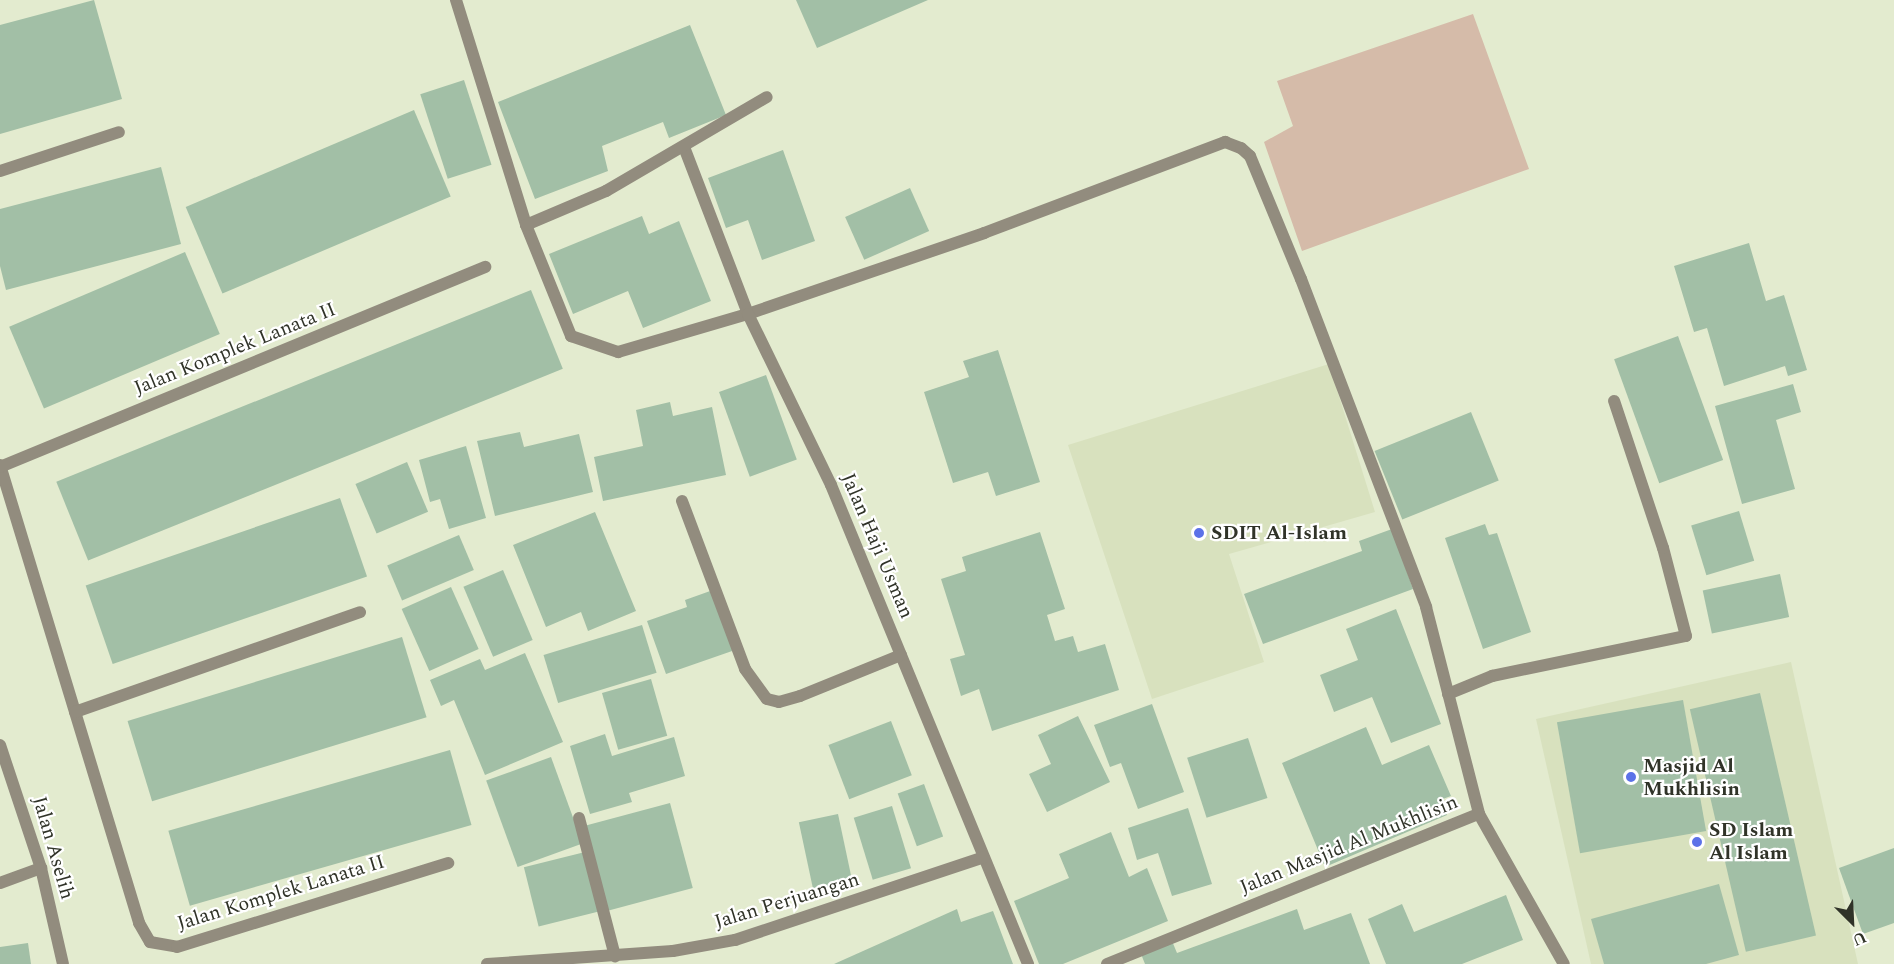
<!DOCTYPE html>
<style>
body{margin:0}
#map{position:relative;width:1894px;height:964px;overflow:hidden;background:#e3ebcf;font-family:Spectral,serif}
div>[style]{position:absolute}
.built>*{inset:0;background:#d8e1be}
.green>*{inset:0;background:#d5bba9}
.building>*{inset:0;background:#a2bfa6;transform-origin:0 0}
.service>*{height:12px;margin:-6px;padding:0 6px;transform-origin:6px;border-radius:6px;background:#928c7e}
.minor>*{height:12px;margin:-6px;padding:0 6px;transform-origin:6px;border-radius:6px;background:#928c7e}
.tertiary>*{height:12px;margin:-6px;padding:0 6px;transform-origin:6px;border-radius:6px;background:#928c7e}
.dots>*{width:16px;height:16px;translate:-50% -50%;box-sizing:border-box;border:3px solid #fff;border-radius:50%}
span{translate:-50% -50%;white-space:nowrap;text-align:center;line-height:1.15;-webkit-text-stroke:4.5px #fff;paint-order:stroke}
.street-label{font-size:20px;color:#303328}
.poi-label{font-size:20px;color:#303328;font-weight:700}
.left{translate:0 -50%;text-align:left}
.north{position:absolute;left:1822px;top:892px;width:60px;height:60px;-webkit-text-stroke:4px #fff;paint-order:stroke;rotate:156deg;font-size:16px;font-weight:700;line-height:24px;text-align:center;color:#303328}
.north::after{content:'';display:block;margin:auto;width:21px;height:27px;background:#303328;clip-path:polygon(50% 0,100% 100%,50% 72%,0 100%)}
</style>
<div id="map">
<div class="built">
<div style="clip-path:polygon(1329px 364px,1375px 512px,1229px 554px,1264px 662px,1152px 699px,1068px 445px)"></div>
<div style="clip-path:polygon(1791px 662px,1858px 964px,1591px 964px,1536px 719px)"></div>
</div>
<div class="green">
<div style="clip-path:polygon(1473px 14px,1529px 169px,1302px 251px,1264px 142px,1293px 126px,1277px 81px)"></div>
</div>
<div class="building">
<div style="clip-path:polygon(94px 0,122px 99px,0 134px,0 25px)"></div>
<div style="clip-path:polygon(796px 0,928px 0,817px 48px)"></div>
<div style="clip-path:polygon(690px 25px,726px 115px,669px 138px,663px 122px,602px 146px,608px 171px,535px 199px,498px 102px)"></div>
<div style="left:464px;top:80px;width:89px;height:46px;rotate:72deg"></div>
<div style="left:414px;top:110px;width:94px;height:248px;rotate:67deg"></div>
<div style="clip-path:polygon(783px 150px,815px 241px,762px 260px,748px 220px,726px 228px,708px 178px)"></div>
<div style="clip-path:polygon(161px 167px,181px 244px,6px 290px,0 266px,0 209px)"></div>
<div style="left:910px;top:188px;width:47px;height:71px;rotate:66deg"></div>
<div style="clip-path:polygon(642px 216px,649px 234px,679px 221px,711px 301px,643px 328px,628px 291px,573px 314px,549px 254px)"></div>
<div style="clip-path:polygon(1749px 243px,1766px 301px,1784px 295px,1807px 370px,1788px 376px,1785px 366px,1724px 386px,1707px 328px,1694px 332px,1674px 266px)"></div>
<div style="left:185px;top:252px;width:89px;height:191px;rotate:67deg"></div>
<div style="left:531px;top:290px;width:85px;height:512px;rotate:68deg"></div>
<div style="left:1678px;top:336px;width:132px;height:68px;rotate:70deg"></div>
<div style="clip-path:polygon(998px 350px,1040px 482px,996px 496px,988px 472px,953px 483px,924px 392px,969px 377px,963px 361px)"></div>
<div style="left:766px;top:375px;width:90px;height:50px;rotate:70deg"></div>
<div style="clip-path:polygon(1793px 384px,1801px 412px,1776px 420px,1795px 489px,1742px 504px,1715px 406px)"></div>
<div style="clip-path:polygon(670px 402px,673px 416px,712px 407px,726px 475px,603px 501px,594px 457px,643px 446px,636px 410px)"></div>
<div style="left:1471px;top:412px;width:74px;height:104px;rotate:68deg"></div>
<div style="clip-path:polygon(520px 432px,524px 447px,579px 434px,593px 492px,495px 516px,477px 441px)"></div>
<div style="clip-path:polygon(466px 446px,486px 518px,449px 529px,440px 499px,430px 502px,419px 460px)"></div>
<div style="left:407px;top:462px;width:54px;height:56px;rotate:67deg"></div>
<div style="left:340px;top:498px;width:83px;height:269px;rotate:71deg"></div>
<div style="left:1739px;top:511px;width:52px;height:50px;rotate:73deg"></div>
<div style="clip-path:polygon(595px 512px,636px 611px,588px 631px,581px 612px,546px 627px,513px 545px)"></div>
<div style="clip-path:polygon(1485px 524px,1489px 535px,1497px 533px,1531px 632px,1483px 649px,1445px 538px)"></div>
<div style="clip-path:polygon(1392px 529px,1413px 589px,1263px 644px,1244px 594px,1362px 551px,1359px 541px)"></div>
<div style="clip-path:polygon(1040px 532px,1065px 609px,1047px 615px,1055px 641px,1073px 636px,1078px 652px,1105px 644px,1119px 690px,992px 731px,979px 689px,961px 696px,950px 659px,965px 655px,941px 579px,966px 571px,962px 557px)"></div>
<div style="left:459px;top:535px;width:38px;height:78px;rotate:67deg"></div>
<div style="left:503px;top:570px;width:76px;height:43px;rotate:67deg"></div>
<div style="left:1780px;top:574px;width:44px;height:79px;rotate:78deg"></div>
<div style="left:451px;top:587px;width:68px;height:54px;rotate:66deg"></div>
<div style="clip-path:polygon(713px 590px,735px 650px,666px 674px,647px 621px,687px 607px,685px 600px)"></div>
<div style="clip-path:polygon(1396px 609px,1441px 724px,1391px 743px,1372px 697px,1334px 712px,1320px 675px,1358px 660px,1346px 629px)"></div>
<div style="left:642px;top:625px;width:50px;height:103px;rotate:73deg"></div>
<div style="left:402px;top:637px;width:84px;height:287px;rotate:73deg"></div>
<div style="clip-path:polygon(525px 653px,563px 742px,485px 775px,454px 700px,441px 706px,430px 680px,480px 659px,485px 670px)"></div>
<div style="left:651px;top:679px;width:59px;height:51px;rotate:74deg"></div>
<div style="left:1760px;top:693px;width:249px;height:72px;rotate:77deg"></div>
<div style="left:1683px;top:700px;width:133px;height:128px;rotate:80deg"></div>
<div style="clip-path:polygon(1152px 704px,1184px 792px,1138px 809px,1121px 763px,1110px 767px,1094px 725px)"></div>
<div style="clip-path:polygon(1078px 716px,1110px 782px,1047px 812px,1029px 774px,1051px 764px,1038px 735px)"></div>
<div style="left:891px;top:721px;width:58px;height:67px;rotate:69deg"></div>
<div style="clip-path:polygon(1366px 727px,1382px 765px,1429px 745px,1451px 796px,1440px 800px,1447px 815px,1325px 867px,1282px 763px)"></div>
<div style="clip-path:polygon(605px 734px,612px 756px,674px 737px,685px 776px,629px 793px,632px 802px,590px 814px,570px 746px)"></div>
<div style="left:1248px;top:738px;width:63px;height:64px;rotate:72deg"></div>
<div style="left:450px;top:750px;width:78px;height:293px;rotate:74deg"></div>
<div style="left:551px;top:757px;width:92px;height:69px;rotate:70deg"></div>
<div style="left:924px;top:784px;width:56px;height:28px;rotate:70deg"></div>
<div style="left:670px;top:803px;width:88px;height:88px;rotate:75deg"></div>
<div style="left:892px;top:806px;width:65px;height:40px;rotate:73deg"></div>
<div style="clip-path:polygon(1188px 808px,1212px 884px,1172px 896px,1158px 853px,1137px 860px,1128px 828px)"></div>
<div style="left:838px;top:814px;width:70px;height:40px;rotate:78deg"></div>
<div style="clip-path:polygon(1111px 832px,1129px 877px,1147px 868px,1168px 921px,1063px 964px,1039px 964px,1014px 901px,1069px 878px,1059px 854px)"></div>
<div style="clip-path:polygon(1894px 848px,1894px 923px,1863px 934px,1839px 868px)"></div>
<div style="left:585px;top:852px;width:61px;height:63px;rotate:76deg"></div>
<div style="clip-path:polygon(1719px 884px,1739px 955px,1706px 964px,1604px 964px,1591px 919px)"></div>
<div style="clip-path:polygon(1506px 895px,1523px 940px,1462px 964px,1386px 964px,1368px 919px,1402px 904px,1414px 932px)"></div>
<div style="clip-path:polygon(957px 909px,961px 922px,993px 911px,1013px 964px,834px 964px)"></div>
<div style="clip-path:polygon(1297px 909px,1304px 930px,1351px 913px,1370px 964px,1145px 964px,1141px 954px,1172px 941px,1177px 953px)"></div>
<div style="clip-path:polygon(28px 943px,31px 964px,0 964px,0 947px)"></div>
</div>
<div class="service">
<div style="left:579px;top:818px;width:143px;rotate:75.4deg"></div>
</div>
<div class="minor">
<div style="left:456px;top:0;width:236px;rotate:72.7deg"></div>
<div style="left:526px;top:225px;width:120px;rotate:67.9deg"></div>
<div style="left:571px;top:336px;width:50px;rotate:18.8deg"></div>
<div style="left:618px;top:352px;width:135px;rotate:-16.3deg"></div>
<div style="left:748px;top:314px;width:250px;rotate:-18.9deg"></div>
<div style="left:984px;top:233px;width:258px;rotate:-20.7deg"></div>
<div style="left:1225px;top:142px;width:17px;rotate:21deg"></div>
<div style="left:1241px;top:148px;width:12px;rotate:42deg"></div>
<div style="left:1250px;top:156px;width:133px;rotate:67.5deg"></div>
<div style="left:1301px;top:279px;width:351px;rotate:69.1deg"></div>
<div style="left:1426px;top:607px;width:214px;rotate:75.6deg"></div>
<div style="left:1479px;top:814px;width:172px;rotate:60.5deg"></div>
<div style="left:684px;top:147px;width:179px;rotate:69deg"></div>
<div style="left:748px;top:314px;width:190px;rotate:64.1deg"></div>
<div style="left:831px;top:485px;width:518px;rotate:67.64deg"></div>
<div style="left:0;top:171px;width:125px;rotate:-18.1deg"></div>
<div style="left:526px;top:225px;width:87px;rotate:-23deg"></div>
<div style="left:606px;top:191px;width:186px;rotate:-30.3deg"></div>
<div style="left:0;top:465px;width:479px;rotate:73.1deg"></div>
<div style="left:139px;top:923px;width:22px;rotate:60deg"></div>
<div style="left:150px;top:942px;width:27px;rotate:10deg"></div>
<div style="left:177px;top:947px;width:284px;rotate:-17.2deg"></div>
<div style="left:0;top:467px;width:525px;rotate:-22.41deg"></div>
<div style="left:682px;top:501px;width:179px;rotate:69.4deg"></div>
<div style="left:745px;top:669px;width:37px;rotate:54deg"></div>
<div style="left:767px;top:699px;width:12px;rotate:14deg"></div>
<div style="left:779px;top:702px;width:22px;rotate:-16deg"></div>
<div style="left:800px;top:696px;width:109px;rotate:-22.1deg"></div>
<div style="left:1448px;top:694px;width:48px;rotate:-22.2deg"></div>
<div style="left:1492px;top:676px;width:198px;rotate:-11.7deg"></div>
<div style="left:1686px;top:636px;width:91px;rotate:-104.6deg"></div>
<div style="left:1663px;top:548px;width:155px;rotate:-108.4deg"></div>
<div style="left:75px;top:712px;width:302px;rotate:-19.3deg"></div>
<div style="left:0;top:883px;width:44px;rotate:-20.1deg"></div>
<div style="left:487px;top:964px;width:186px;rotate:-4deg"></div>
<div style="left:673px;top:951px;width:63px;rotate:-10.1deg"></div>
<div style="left:735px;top:940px;width:262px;rotate:-18.4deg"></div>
<div style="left:1107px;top:964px;width:401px;rotate:-22deg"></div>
</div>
<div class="tertiary">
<div style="left:0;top:745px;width:130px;rotate:71.6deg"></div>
<div style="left:41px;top:868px;width:98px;rotate:77.1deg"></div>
</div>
<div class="dots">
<div style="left:1199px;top:533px;background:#5c72e8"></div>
<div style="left:1631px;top:777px;background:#5c72e8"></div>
<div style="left:1697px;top:842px;background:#5c72e8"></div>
</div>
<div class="street-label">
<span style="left:235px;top:349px;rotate:-22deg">Jalan Komplek Lanata II</span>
<span style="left:877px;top:546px;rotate:67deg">Jalan Haji Usman</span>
<span style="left:1349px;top:845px;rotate:-22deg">Jalan Masjid Al Mukhlisin</span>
<span style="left:53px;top:848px;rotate:74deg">Jalan Aselih</span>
<span style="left:281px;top:893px;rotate:-17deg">Jalan Komplek Lanata II</span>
<span style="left:787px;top:901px;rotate:-17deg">Jalan Perjuangan</span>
</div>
<div class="poi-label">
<span class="left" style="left:1211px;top:533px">SDIT Al-Islam</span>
<span class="left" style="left:1643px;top:778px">Masjid Al<br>Mukhlisin</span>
<span class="left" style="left:1709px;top:842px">SD Islam<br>Al Islam</span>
</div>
<div class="north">U</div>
</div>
